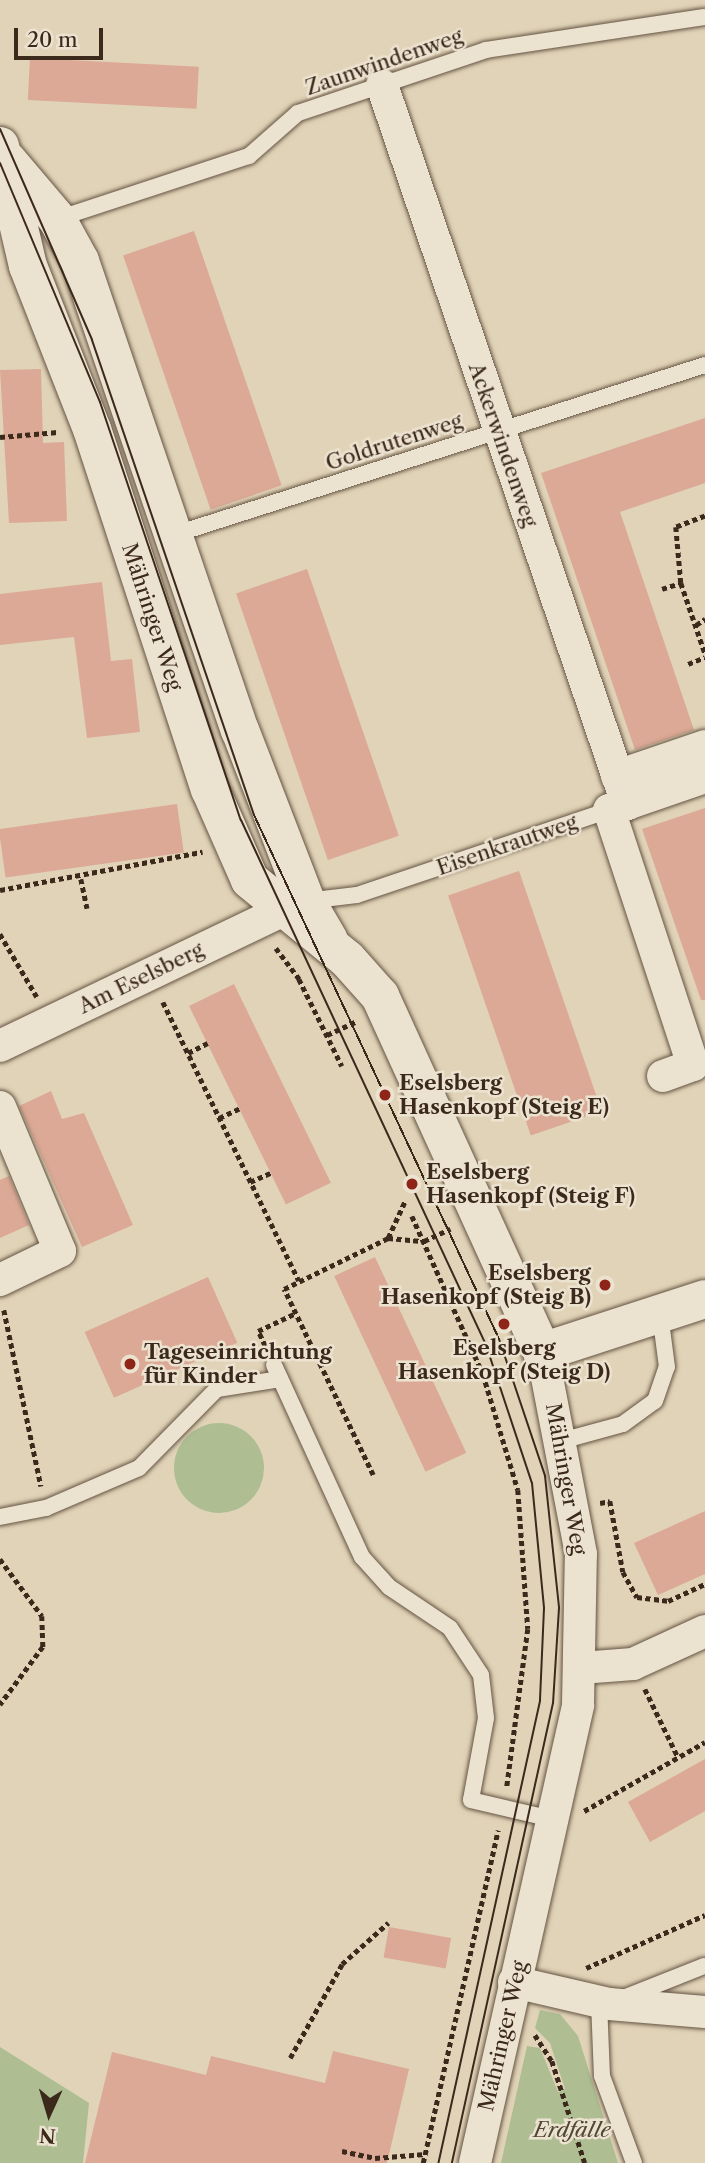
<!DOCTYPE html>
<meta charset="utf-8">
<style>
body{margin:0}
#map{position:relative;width:705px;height:2163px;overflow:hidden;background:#e1d3b7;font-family:"Libre Caslon Text",serif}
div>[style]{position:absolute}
.green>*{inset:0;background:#aebe92}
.round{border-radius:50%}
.building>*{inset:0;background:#dba995;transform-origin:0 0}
.path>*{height:4.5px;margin-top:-2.25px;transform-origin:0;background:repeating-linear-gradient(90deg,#3b291c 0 5px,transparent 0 8.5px)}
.roads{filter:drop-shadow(0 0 2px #645443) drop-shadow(0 0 2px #645443)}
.service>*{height:16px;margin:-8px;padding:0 8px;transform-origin:8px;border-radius:8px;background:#ece2d0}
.minor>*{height:32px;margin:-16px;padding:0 16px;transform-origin:16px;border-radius:16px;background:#ece2d0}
.tertiary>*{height:38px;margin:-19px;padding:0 19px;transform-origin:19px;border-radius:19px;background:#ece2d0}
.tram>*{height:2px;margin:-1px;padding:0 1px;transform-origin:1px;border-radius:1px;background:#3b291c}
.dots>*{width:19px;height:19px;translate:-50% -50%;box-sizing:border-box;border:4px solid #ece2d0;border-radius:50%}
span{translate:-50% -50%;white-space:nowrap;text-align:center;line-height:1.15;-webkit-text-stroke:5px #ece2d0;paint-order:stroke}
.street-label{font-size:21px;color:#3b291c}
.poi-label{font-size:21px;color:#3b291c;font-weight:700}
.left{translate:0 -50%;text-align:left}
.right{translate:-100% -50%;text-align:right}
.park-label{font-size:21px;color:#524734;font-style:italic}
.north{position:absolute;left:14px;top:2079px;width:70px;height:70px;-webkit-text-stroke:5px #ece2d0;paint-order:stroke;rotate:184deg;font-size:19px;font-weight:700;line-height:28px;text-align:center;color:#3b291c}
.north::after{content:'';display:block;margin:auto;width:24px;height:32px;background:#3b291c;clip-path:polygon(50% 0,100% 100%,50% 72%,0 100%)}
.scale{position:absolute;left:14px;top:28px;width:89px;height:32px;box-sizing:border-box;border:4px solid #3b291c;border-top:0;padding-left:9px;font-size:21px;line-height:24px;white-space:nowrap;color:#3b291c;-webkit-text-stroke:5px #ece2d0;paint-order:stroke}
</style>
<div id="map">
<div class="green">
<div class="round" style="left:174px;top:1423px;width:90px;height:90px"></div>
<div style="clip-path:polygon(540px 2010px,560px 2014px,578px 2036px,618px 2163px,501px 2163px,527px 2046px,540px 2048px,558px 2092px,565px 2089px,550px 2043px,535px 2028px)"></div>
<div style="clip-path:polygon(0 2047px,89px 2103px,83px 2163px,0 2163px)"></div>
</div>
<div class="building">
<div style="left:30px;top:58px;width:169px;height:42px;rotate:3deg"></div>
<div style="left:194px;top:231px;width:269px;height:75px;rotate:71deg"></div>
<div style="clip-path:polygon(41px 369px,43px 443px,64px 442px,67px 521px,9px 523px,0 370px)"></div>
<div style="clip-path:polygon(705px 418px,705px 483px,620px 512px,694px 730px,635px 750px,541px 473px)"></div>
<div style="left:307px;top:569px;width:282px;height:75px;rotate:71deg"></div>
<div style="clip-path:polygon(102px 582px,111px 661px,132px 659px,140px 732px,87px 738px,74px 637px,0 645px,0 594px)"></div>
<div style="left:177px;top:804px;width:49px;height:180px;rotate:82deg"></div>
<div style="clip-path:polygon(705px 808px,705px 1000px,701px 1000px,642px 829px)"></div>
<div style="left:519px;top:871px;width:254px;height:75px;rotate:71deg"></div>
<div style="left:234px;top:984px;width:221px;height:50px;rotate:64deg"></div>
<div style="clip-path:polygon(51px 1091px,62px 1119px,84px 1113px,133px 1225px,82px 1247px,19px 1106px)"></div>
<div style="clip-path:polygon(9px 1176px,29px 1225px,0 1238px,0 1180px)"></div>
<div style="left:375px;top:1257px;width:216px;height:45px;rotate:65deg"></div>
<div style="left:208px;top:1277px;width:72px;height:135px;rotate:66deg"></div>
<div style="clip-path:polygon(705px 1511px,705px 1574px,658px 1595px,634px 1543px)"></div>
<div style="clip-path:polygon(705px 1759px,705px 1811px,650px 1842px,628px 1802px)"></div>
<div style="left:389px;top:1927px;width:63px;height:31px;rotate:10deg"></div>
<div style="clip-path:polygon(333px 2051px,409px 2069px,387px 2163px,85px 2163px,112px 2052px,206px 2075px,211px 2056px,325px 2083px)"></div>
</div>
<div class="path">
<div style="left:0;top:437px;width:58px;rotate:-4.9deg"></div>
<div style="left:705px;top:516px;width:31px;rotate:159deg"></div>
<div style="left:676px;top:527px;width:56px;rotate:84.9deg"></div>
<div style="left:681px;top:583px;width:74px;rotate:71.1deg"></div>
<div style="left:662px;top:589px;width:20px;rotate:-18deg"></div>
<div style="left:696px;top:625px;width:11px;rotate:-34deg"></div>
<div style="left:688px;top:664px;width:18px;rotate:-22deg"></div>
<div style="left:81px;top:879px;width:30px;rotate:78deg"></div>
<div style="left:0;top:890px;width:206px;rotate:-10.7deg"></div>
<div style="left:0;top:934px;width:73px;rotate:59.6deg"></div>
<div style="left:276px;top:948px;width:39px;rotate:53deg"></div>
<div style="left:299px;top:979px;width:97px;rotate:63.7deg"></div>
<div style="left:163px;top:1002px;width:310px;rotate:64deg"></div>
<div style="left:327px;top:1035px;width:31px;rotate:-25deg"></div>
<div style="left:188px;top:1053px;width:22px;rotate:-27deg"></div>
<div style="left:219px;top:1118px;width:23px;rotate:-25deg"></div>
<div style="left:250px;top:1182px;width:24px;rotate:-24deg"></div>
<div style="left:412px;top:1216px;width:173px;rotate:65.8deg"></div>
<div style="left:483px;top:1374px;width:121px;rotate:73.2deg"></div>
<div style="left:518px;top:1490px;width:139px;rotate:85.9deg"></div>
<div style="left:528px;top:1629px;width:159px;rotate:97.6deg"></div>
<div style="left:388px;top:1238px;width:41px;rotate:-65.3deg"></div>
<div style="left:4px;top:1310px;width:180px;rotate:78.1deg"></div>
<div style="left:265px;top:1346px;width:17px;rotate:-115deg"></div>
<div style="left:258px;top:1331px;width:42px;rotate:-25.3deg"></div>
<div style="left:373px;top:1475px;width:206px;rotate:-115.6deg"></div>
<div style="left:284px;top:1289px;width:116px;rotate:-26.1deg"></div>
<div style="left:388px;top:1238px;width:36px;rotate:5deg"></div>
<div style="left:424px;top:1241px;width:29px;rotate:-25deg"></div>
<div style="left:600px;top:1503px;width:10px;rotate:-11deg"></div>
<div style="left:610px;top:1501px;width:72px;rotate:79.6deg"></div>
<div style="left:623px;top:1572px;width:29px;rotate:61deg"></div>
<div style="left:637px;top:1597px;width:31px;rotate:7deg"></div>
<div style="left:668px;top:1601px;width:41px;rotate:-24.7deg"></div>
<div style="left:0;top:1559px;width:71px;rotate:53.6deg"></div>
<div style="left:42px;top:1616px;width:31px;rotate:88deg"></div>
<div style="left:43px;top:1647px;width:72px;rotate:126.6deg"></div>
<div style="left:645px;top:1689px;width:76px;rotate:64.1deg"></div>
<div style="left:584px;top:1811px;width:139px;rotate:-29.7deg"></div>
<div style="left:586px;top:1968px;width:130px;rotate:-24deg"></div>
<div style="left:535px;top:2035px;width:31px;rotate:57deg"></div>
<div style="left:552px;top:2061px;width:107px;rotate:72.1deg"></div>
<div style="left:290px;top:2058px;width:107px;rotate:-61deg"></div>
<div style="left:342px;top:1964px;width:62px;rotate:-41.7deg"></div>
<div style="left:342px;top:2151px;width:34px;rotate:12deg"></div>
<div style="left:375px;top:2158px;width:50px;rotate:-4.6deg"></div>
<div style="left:423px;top:2163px;width:341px;rotate:-77.3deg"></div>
</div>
<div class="roads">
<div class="service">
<div style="left:57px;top:219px;width:202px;rotate:-18.2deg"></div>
<div style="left:249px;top:156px;width:65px;rotate:-41.3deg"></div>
<div style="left:298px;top:113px;width:198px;rotate:-18.5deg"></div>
<div style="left:486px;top:50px;width:221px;rotate:-8.6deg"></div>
<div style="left:176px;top:534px;width:555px;rotate:-17.72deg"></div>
<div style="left:306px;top:901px;width:51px;rotate:-6.7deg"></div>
<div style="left:357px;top:895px;width:266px;rotate:-18.6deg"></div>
<div style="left:274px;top:1365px;width:211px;rotate:65.4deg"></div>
<div style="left:362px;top:1557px;width:40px;rotate:48deg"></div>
<div style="left:389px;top:1587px;width:73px;rotate:33.9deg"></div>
<div style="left:450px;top:1628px;width:56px;rotate:56.6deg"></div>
<div style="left:481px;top:1675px;width:43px;rotate:83.4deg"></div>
<div style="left:486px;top:1718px;width:83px;rotate:100.4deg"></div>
<div style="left:471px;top:1800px;width:87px;rotate:13.2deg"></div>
<div style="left:561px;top:1441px;width:64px;rotate:-15.3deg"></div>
<div style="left:623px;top:1424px;width:39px;rotate:-36deg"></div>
<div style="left:655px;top:1401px;width:36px;rotate:-71deg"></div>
<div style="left:667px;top:1367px;width:53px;rotate:-97.5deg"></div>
<div style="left:0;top:1517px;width:47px;rotate:-11.1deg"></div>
<div style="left:46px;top:1508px;width:101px;rotate:-23.3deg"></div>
<div style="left:139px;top:1468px;width:111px;rotate:-45.4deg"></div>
<div style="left:217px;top:1389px;width:64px;rotate:-9deg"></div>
<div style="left:621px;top:1999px;width:89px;rotate:-21.7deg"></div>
<div style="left:599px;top:2002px;width:74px;rotate:87.7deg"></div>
<div style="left:602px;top:2076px;width:93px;rotate:69.8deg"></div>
</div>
<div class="minor">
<div style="left:382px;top:85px;width:760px;rotate:71.18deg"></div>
<div style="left:617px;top:776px;width:93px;rotate:-18.8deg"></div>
<div style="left:0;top:1046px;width:313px;rotate:-25.6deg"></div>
<div style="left:663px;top:1076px;width:32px;rotate:-20deg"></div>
<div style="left:693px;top:1065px;width:268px;rotate:-108.2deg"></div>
<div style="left:609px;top:810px;width:102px;rotate:-19deg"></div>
<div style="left:0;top:1107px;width:156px;rotate:67.4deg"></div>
<div style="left:60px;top:1251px;width:67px;rotate:154.2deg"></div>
<div style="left:581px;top:1668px;width:52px;rotate:-4.4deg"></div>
<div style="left:633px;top:1664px;width:79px;rotate:-24.6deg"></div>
<div style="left:514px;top:1982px;width:98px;rotate:13deg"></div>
<div style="left:609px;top:2004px;width:96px;rotate:4.8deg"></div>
<div style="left:475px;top:2163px;width:469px;rotate:-77.3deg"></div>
<div style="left:578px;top:1705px;width:151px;rotate:-88.9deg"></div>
<div style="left:581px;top:1554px;width:206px;rotate:-100.9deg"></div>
</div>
<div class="tertiary">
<div style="left:0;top:146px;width:123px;rotate:76.9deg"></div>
<div style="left:28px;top:266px;width:175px;rotate:68.6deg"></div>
<div style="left:92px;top:429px;width:379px;rotate:71.9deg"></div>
<div style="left:210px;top:789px;width:99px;rotate:66.3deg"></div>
<div style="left:250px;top:880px;width:125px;rotate:39.2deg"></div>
<div style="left:347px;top:959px;width:50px;rotate:48.3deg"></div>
<div style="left:380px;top:996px;width:391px;rotate:65.5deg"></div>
<div style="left:542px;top:1352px;width:171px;rotate:-18deg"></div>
<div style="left:7px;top:160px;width:77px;rotate:49.7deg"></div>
<div style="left:57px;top:219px;width:48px;rotate:61.3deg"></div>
<div style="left:80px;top:261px;width:496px;rotate:71.2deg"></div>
<div style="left:240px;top:730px;width:183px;rotate:68.9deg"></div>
<div style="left:306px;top:901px;width:45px;rotate:59.5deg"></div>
</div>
</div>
<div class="tram">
<div style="left:0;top:129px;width:230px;rotate:66.4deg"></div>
<div style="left:92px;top:340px;width:502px;rotate:71.17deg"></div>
<div style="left:254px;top:815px;width:578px;rotate:64.94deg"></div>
<div style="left:499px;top:1339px;width:145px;rotate:71.4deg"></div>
<div style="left:545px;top:1476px;width:133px;rotate:83.9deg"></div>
<div style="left:559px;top:1608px;width:95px;rotate:93.6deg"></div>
<div style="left:553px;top:1703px;width:471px;rotate:102.4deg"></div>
<div style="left:0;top:163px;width:259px;rotate:67.3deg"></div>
<div style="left:100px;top:402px;width:441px;rotate:71.4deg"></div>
<div style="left:241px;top:820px;width:579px;rotate:64.98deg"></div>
<div style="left:486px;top:1345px;width:145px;rotate:71.6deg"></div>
<div style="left:532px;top:1483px;width:126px;rotate:84.5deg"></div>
<div style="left:544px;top:1608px;width:93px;rotate:92.5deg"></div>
<div style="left:540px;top:1701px;width:473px;rotate:102.4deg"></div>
</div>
<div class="dots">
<div style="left:385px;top:1095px;background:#8f2418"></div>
<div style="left:412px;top:1184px;background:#8f2418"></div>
<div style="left:605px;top:1285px;background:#8f2418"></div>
<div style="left:504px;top:1324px;background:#8f2418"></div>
<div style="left:130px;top:1364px;background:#8f2418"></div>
</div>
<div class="street-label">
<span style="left:384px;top:62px;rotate:-19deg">Zaunwindenweg</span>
<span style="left:394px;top:442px;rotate:-18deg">Goldrutenweg</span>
<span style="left:503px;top:445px;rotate:71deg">Ackerwindenweg</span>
<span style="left:152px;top:617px;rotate:72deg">Mähringer Weg</span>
<span style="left:507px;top:845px;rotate:-19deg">Eisenkrautweg</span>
<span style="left:141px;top:978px;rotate:-26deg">Am Eselsberg</span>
<span style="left:566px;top:1479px;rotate:80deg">Mähringer Weg</span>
<span style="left:503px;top:2036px;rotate:-77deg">Mähringer Weg</span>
</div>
<div class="poi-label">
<span class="left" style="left:399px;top:1095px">Eselsberg<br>Hasenkopf (Steig E)</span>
<span class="left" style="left:426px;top:1184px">Eselsberg<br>Hasenkopf (Steig F)</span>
<span class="right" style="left:591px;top:1285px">Eselsberg<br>Hasenkopf (Steig B)</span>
<span style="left:504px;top:1360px">Eselsberg<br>Hasenkopf (Steig D)</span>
<span class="left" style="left:144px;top:1364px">Tageseinrichtung<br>für Kinder</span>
</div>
<div class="park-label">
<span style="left:572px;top:2130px">Erdfälle</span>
</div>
<div class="north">N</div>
<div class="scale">20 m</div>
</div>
